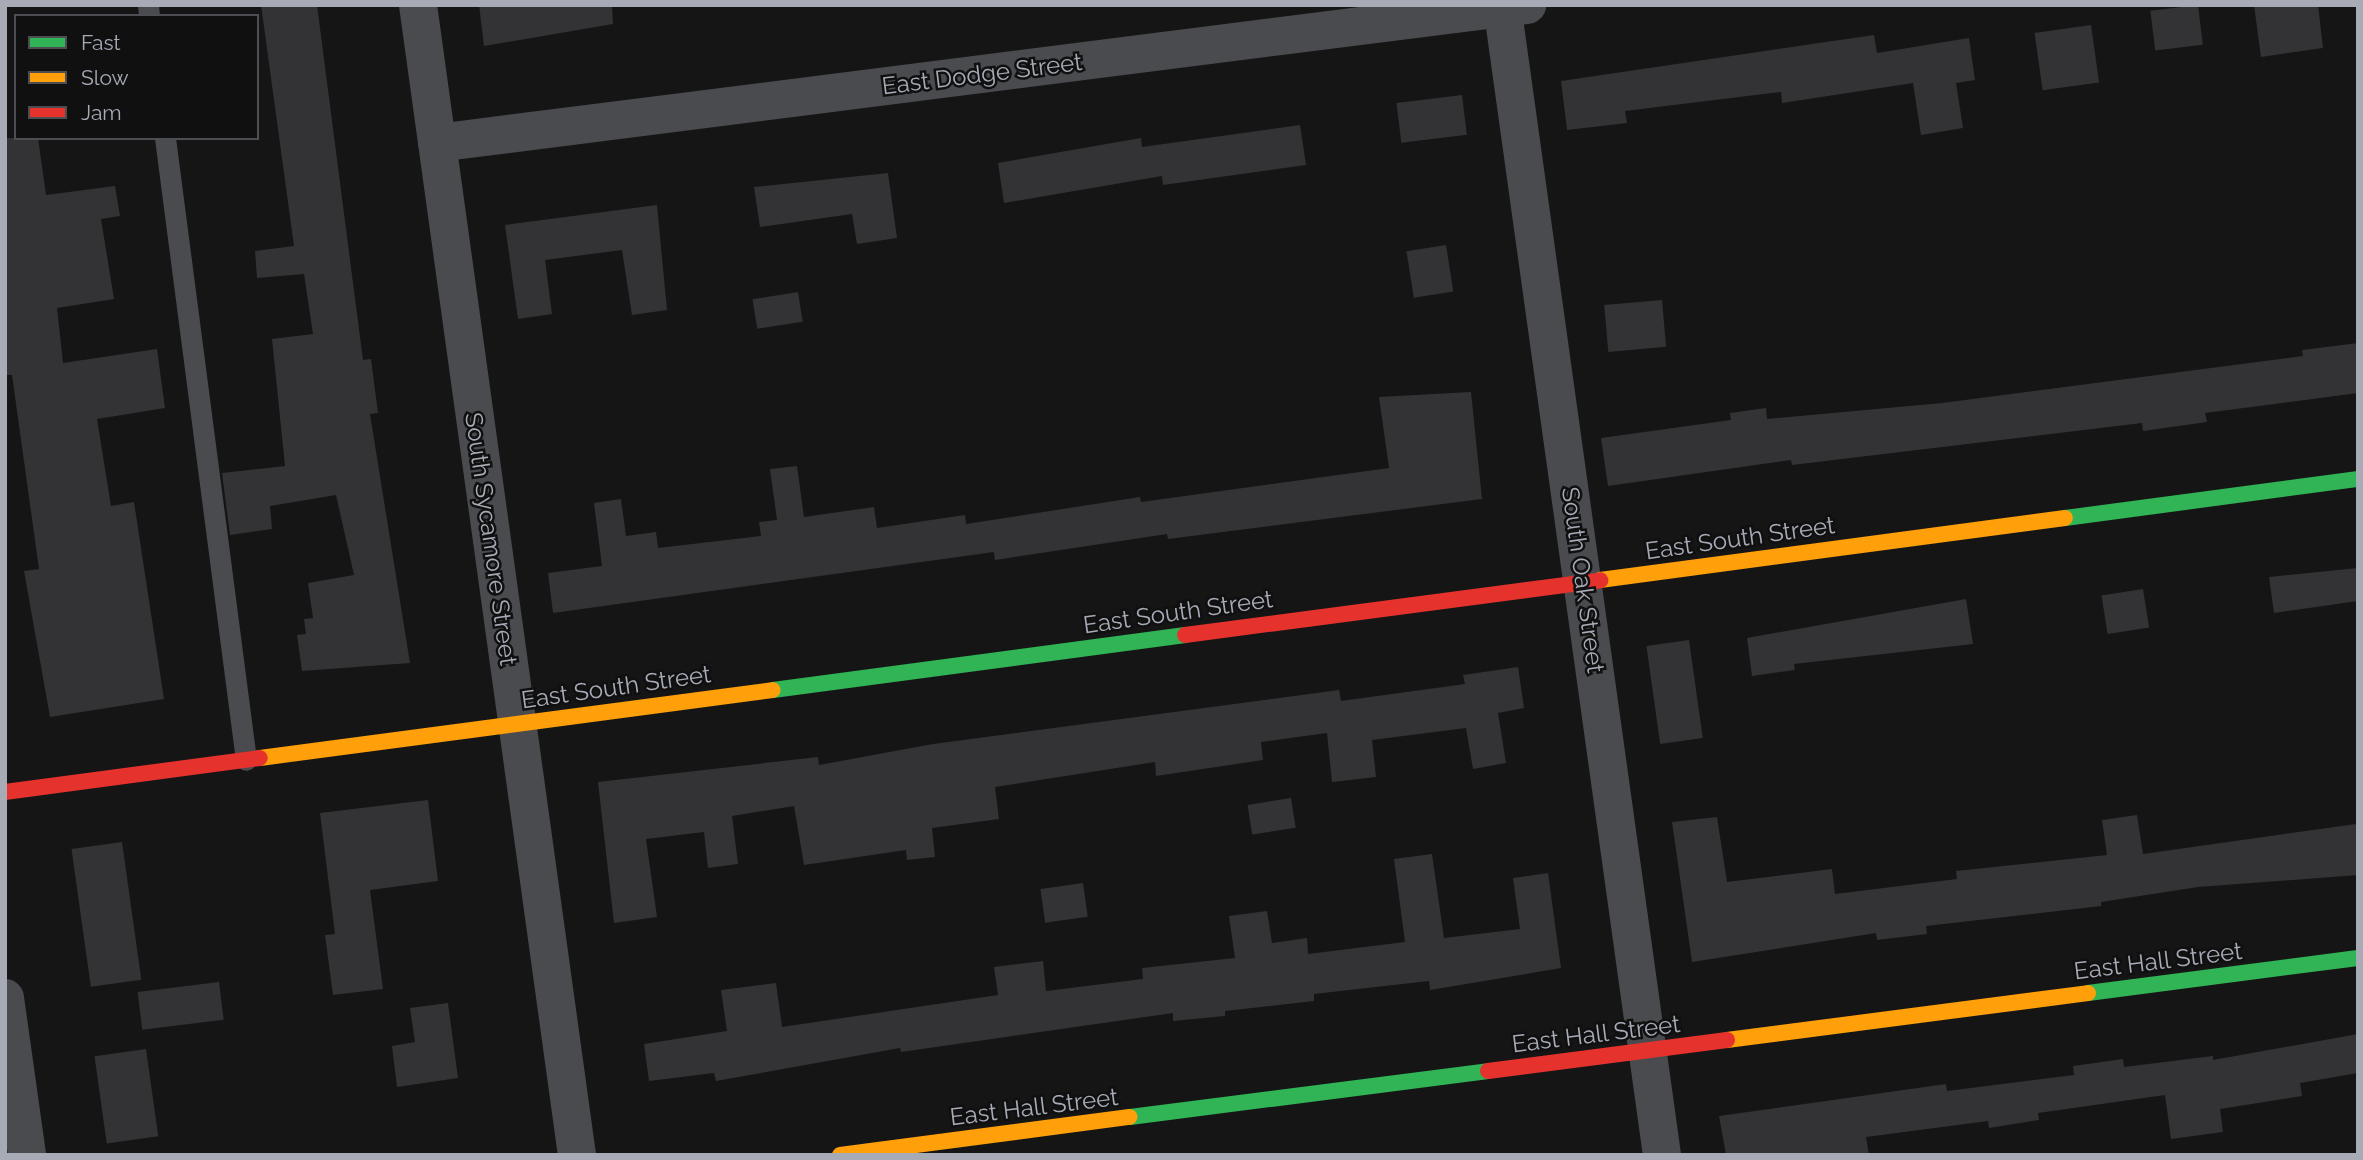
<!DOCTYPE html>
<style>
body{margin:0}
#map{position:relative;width:2363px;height:1160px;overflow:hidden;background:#151516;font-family:Raleway,sans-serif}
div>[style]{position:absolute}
.building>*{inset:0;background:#333335;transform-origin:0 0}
.lane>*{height:21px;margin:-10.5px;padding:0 10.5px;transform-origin:10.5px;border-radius:10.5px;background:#4a4b4e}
.street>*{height:38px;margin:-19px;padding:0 19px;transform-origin:19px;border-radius:19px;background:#4a4b4e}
.fast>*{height:16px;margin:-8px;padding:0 8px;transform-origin:8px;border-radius:8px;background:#30b455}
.slow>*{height:16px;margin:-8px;padding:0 8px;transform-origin:8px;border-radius:8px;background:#ff9f0a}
.jam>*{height:16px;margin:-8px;padding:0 8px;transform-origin:8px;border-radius:8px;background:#e5322d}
span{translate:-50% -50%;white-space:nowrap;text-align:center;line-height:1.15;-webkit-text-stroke:5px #101011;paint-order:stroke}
.street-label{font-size:24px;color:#a7abb6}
.frame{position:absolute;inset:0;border:7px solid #a7abb6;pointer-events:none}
.legend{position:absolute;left:14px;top:14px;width:245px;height:126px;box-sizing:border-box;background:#101011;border:2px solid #4c4e53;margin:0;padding:9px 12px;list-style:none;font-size:21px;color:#a7abb6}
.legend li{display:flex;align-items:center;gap:14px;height:35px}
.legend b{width:35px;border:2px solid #4c4e53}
</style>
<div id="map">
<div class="building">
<div style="clip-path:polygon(261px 5px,317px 5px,363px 360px,371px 359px,378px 413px,370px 414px,410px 663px,302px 671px,297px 635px,306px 634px,304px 619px,313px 618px,308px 583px,354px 575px,336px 495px,270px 506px,272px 529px,230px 535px,222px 473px,285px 466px,272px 339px,313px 334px,304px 274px,257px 278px,255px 251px,294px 246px)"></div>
<div style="clip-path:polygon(479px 5px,612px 5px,613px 24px,484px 46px)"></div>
<div style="left:2198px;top:5px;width:40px;height:48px;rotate:83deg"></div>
<div style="clip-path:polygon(2254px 5px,2318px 5px,2323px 48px,2261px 57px)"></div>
<div style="left:2091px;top:25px;width:58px;height:57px;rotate:82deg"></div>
<div style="clip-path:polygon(1874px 35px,1877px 53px,1969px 38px,1975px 80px,1956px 83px,1963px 128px,1921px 135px,1913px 83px,1782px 103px,1781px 92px,1625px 111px,1627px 123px,1567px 130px,1561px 81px)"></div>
<div style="left:1462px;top:95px;width:40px;height:66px;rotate:83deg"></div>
<div style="clip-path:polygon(1300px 125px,1306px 165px,1163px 185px,1162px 176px,1004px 203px,998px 163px,1141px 138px,1142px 147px)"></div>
<div style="clip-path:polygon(5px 138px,38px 138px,46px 195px,115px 186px,120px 216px,101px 219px,114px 299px,57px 308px,63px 363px,157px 349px,165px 408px,97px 419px,111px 506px,134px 502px,164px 699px,50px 717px,24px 571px,39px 569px,12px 375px,5px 375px)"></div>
<div style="clip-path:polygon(888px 173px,897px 238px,857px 244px,852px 214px,760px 227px,754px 187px)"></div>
<div style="clip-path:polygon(657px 205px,667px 310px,632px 315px,622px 250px,545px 260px,552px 314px,518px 319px,505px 225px)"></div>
<div style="left:1446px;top:245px;width:47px;height:40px;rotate:81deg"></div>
<div style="left:798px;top:292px;width:30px;height:46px;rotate:81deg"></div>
<div style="left:1662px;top:300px;width:47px;height:58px;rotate:85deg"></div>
<div style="clip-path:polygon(2358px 343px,2358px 393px,2205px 413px,2207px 422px,2143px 431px,2142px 423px,1792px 465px,1791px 460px,1608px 486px,1601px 438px,1731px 420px,1730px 413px,1766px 408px,1767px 419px,1942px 403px,2303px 356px,2302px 350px)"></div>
<div style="clip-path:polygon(1471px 392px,1482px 499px,1168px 539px,1167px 534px,995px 560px,994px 552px,553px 613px,548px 573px,602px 566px,594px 503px,621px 499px,626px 536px,656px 532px,658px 548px,761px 536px,759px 522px,777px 520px,770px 469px,797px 466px,804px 517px,874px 507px,877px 528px,965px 515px,966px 524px,1140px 497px,1141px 502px,1389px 468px,1379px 397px)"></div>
<div style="clip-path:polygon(2358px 568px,2358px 601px,2274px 613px,2269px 577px)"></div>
<div style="left:2143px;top:589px;width:39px;height:42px;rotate:81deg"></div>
<div style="clip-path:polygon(1966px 599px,1973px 644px,1794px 664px,1795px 670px,1752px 676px,1747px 638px)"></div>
<div style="left:1689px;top:640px;width:99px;height:43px;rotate:82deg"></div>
<div style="clip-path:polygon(1518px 667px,1524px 708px,1498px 713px,1506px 763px,1473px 769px,1466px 728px,1372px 740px,1376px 777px,1332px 782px,1327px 733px,1261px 742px,1263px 760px,1156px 776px,1155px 762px,995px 787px,999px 819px,932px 828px,935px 857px,907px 860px,906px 850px,804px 865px,794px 806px,732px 816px,738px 864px,708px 868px,704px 832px,646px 839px,657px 917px,614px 923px,598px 782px,818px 757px,819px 765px,933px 744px,1339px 690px,1341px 701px,1465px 684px,1463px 675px)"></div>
<div style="left:1291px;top:798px;width:30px;height:44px;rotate:81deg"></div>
<div style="clip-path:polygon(428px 800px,438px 881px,370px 890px,383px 989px,333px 995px,325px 935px,335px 934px,320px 813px)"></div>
<div style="clip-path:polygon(2137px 815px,2143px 854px,2356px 824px,2358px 875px,2198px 887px,2101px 902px,2101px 906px,1926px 926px,1927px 934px,1877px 940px,1876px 933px,1692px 962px,1672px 822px,1717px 817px,1727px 882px,1832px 869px,1835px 894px,1957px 879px,1956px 871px,2107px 855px,2102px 820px)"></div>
<div style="left:122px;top:842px;width:139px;height:51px;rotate:82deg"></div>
<div style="clip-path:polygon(1432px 854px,1444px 938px,1520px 929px,1513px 878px,1548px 873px,1561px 968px,1430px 990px,1429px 981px,1314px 994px,1314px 1001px,1225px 1011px,1225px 1016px,1173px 1021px,1173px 1013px,901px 1052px,900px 1048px,716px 1081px,714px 1073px,649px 1081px,644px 1044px,727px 1031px,721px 990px,776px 983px,782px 1027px,998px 995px,994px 967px,1043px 961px,1046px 991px,1143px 979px,1142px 968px,1235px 958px,1229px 916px,1267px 911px,1272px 943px,1307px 938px,1308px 954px,1405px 942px,1394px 859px)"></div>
<div style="left:1083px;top:883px;width:34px;height:43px;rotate:82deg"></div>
<div style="left:219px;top:982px;width:38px;height:82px;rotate:83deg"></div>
<div style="clip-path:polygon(448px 1003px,458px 1078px,397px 1087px,392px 1046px,415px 1042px,410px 1008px)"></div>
<div style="clip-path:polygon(2358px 1034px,2358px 1073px,2300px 1083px,2302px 1096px,2220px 1109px,2223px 1132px,2171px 1139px,2165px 1095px,2038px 1113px,2039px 1120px,1989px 1128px,1988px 1121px,1866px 1137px,1869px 1155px,1726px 1155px,1719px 1116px,1946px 1084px,1947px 1091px,2074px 1075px,2073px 1066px,2123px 1059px,2124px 1067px,2213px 1056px,2213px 1060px)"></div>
<div style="left:146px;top:1049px;width:88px;height:52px;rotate:82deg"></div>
</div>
<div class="lane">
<div style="left:148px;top:5px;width:11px;rotate:85deg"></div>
<div style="left:165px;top:138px;width:627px;rotate:82.58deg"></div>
</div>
<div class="street">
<div style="left:418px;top:5px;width:1161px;rotate:82.13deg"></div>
<div style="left:1502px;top:5px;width:1161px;rotate:82.08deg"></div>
<div style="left:437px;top:143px;width:1099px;rotate:-7.22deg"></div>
<div style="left:5px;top:998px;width:159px;rotate:82deg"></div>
</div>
<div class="fast">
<div style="left:2065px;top:518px;width:296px;rotate:-7.6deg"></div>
<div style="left:773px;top:690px;width:416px;rotate:-7.6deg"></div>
<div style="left:2088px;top:993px;width:272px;rotate:-7.4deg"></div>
<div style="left:1130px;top:1117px;width:361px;rotate:-7.3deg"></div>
</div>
<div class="slow">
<div style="left:1600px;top:580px;width:469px;rotate:-7.6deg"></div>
<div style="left:260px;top:758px;width:517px;rotate:-7.55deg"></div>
<div style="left:1727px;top:1040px;width:364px;rotate:-7.4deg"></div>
<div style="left:840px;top:1155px;width:292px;rotate:-7.5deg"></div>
</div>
<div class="jam">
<div style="left:1185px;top:635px;width:419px;rotate:-7.5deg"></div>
<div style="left:5px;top:792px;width:257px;rotate:-7.6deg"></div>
<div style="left:1488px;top:1071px;width:241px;rotate:-7.4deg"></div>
</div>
<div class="street-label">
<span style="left:982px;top:74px;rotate:-7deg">East Dodge Street</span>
<span style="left:1740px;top:538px;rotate:-8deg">East South Street</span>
<span style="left:491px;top:539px;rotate:82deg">South Sycamore Street</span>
<span style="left:1583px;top:580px;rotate:82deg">South Oak Street</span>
<span style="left:1178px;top:612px;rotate:-8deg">East South Street</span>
<span style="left:616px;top:687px;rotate:-8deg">East South Street</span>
<span style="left:2158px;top:961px;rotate:-7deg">East Hall Street</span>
<span style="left:1596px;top:1034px;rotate:-7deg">East Hall Street</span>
<span style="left:1034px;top:1107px;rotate:-7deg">East Hall Street</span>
</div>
<div class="frame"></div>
<ul class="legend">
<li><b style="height:9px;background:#30b455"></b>Fast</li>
<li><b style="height:9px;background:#ff9f0a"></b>Slow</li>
<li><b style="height:9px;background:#e5322d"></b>Jam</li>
</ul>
</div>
